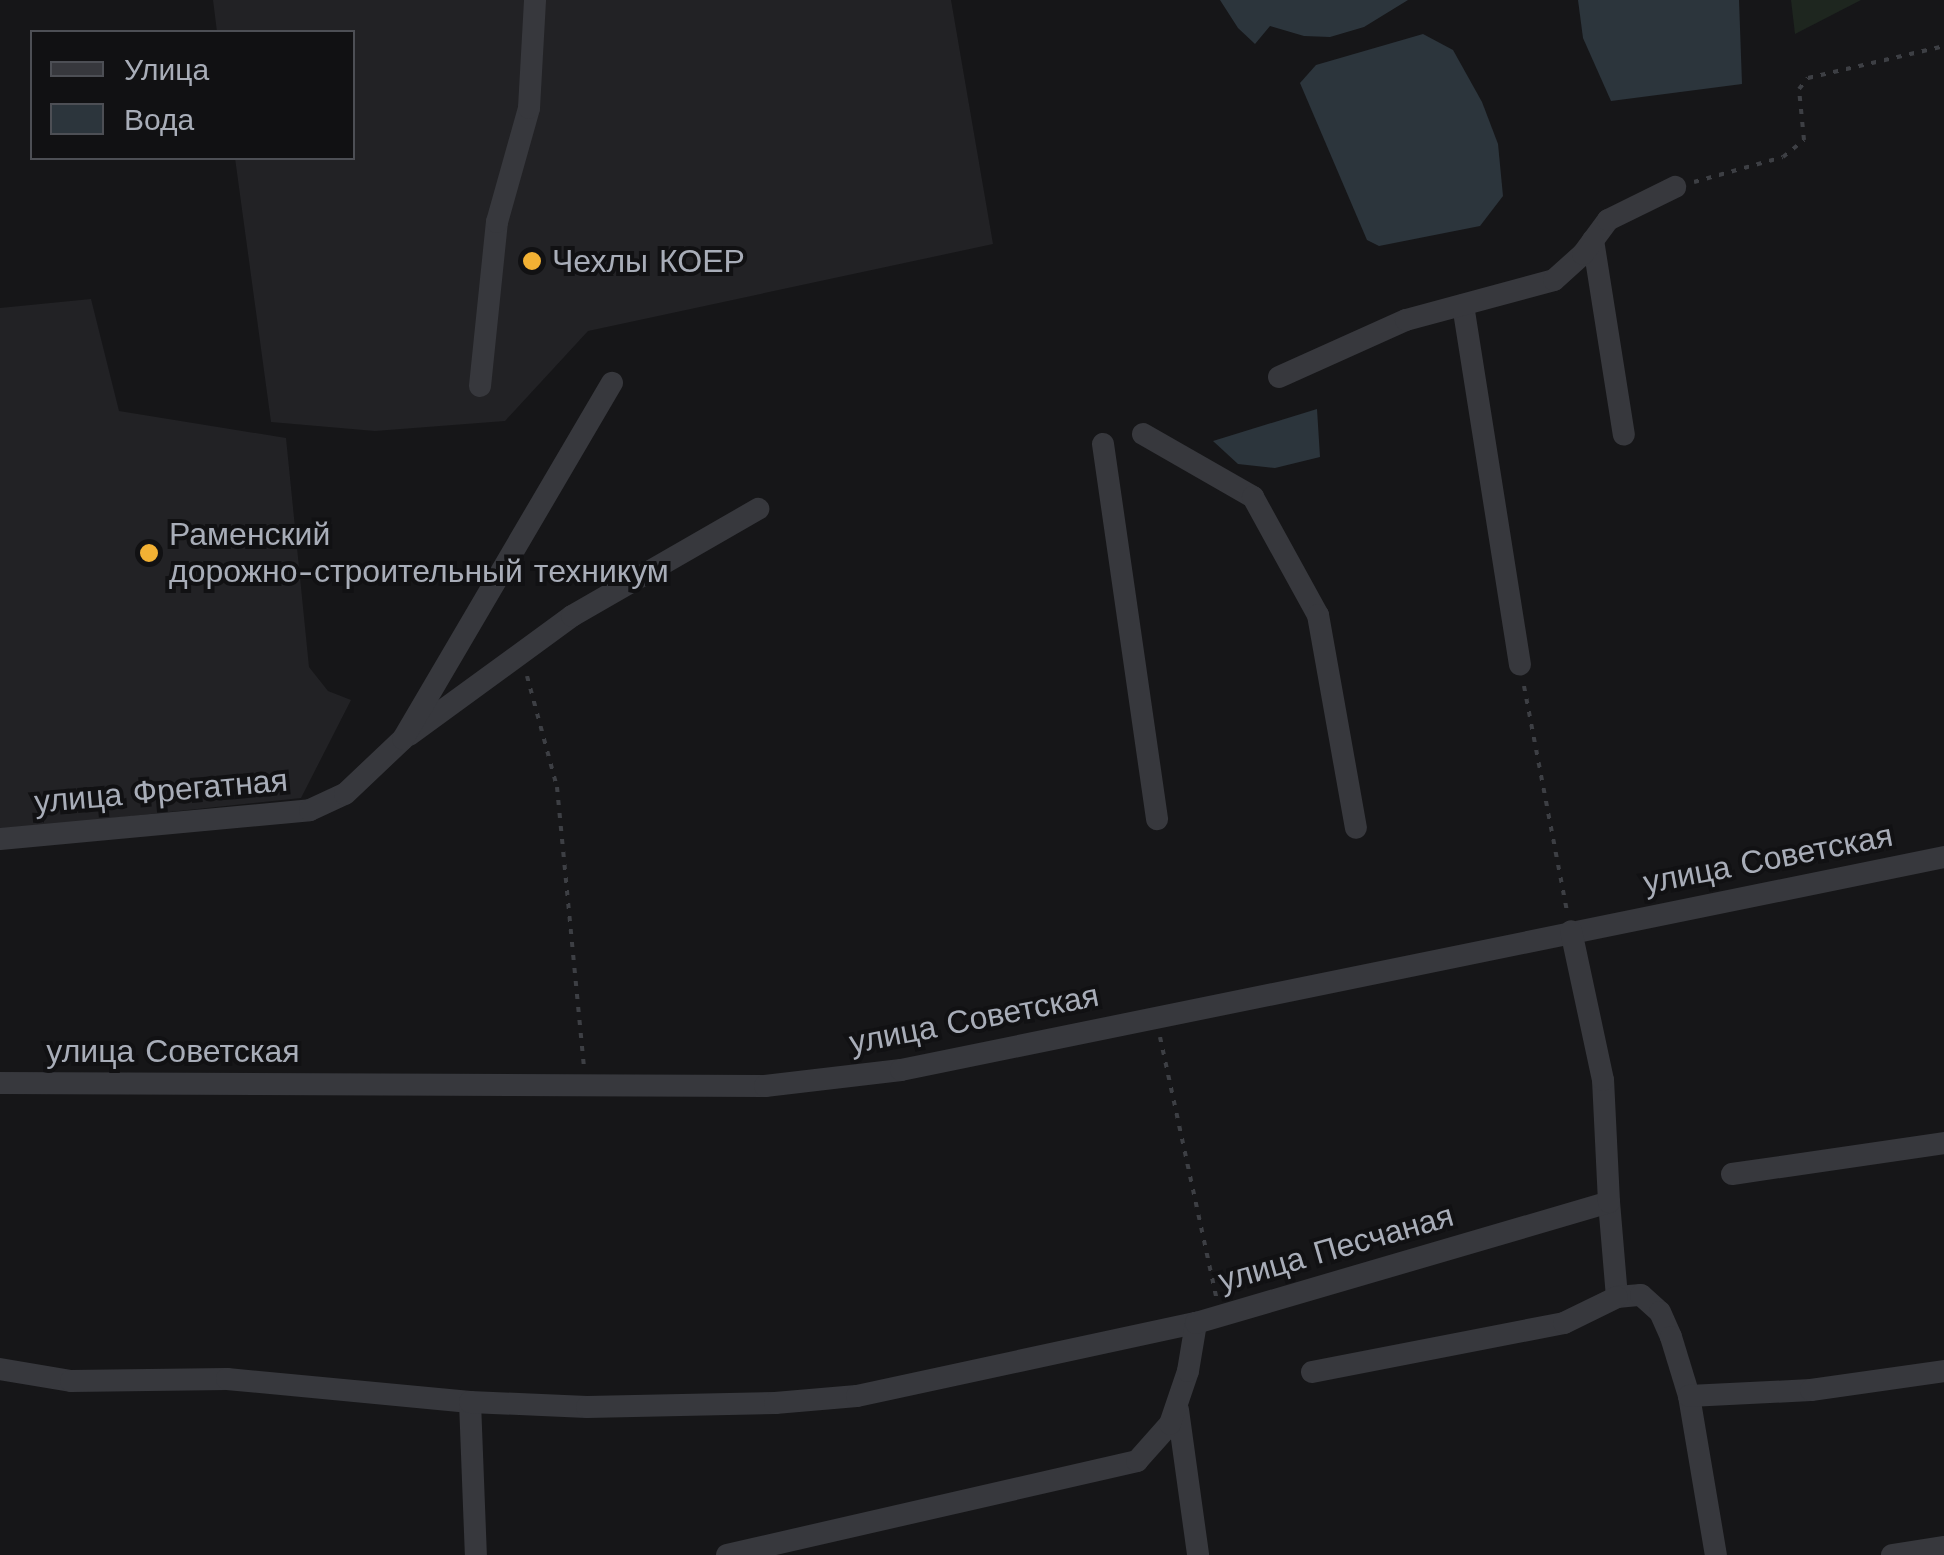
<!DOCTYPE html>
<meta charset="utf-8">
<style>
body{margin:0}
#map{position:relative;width:1944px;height:1555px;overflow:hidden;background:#161618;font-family:"Work Sans",sans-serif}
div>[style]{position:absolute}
.built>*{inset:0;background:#222225}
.green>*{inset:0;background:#1e261f}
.water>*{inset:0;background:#2c353c}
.path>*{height:4px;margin-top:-2px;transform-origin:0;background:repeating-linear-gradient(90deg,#3d3f44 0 5px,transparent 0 13px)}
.minor>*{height:22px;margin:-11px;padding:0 11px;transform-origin:11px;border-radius:11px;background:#37383d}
.dots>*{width:28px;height:28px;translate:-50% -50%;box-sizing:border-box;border:5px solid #111113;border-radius:50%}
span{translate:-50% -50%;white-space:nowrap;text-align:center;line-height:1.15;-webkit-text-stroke:8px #111113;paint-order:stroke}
.poi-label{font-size:32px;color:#a8adb8}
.left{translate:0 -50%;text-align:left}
.street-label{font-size:32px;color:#a8adb8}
.legend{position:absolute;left:30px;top:30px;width:325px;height:130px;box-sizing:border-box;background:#111113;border:2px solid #4d4f55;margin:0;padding:12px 18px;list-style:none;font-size:30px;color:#a8adb8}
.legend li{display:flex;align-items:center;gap:20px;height:50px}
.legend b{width:50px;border:2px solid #4d4f55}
</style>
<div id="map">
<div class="built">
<div style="clip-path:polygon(213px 0,951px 0,993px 244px,588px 331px,505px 421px,375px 431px,271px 422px,235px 158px,352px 158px,352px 32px,217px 32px)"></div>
<div style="clip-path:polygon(91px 299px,119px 411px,286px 438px,309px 667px,328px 691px,351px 700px,301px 798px,0 830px,0 308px)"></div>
</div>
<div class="green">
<div style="clip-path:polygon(1791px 0,1861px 0,1795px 34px)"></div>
</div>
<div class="water">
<div style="clip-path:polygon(1220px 0,1408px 0,1364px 27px,1330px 37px,1304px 36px,1270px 26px,1255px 44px,1238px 28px)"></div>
<div style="clip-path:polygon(1578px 0,1739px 0,1742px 84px,1611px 101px,1583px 38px)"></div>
<div style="clip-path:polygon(1423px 34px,1453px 50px,1482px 102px,1498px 144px,1503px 196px,1480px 226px,1379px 246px,1367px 240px,1300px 83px,1316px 65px)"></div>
<div style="clip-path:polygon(1317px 409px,1320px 457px,1275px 468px,1238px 464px,1213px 441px)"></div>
</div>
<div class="path">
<div style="left:1694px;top:182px;width:92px;rotate:-15.7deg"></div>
<div style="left:1783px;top:157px;width:27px;rotate:-39deg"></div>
<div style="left:1804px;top:140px;width:51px;rotate:-95.6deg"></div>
<div style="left:1799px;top:89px;width:14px;rotate:-51deg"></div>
<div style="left:1808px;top:78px;width:140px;rotate:-13.2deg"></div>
<div style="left:527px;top:676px;width:115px;rotate:74.9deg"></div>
<div style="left:557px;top:787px;width:280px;rotate:84.5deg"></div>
<div style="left:1524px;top:686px;width:230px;rotate:79.2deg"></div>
<div style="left:1160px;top:1037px;width:266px;rotate:77.8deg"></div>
</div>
<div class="minor">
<div style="left:1593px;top:240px;width:197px;rotate:81deg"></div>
<div style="left:1463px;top:305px;width:364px;rotate:81deg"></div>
<div style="left:1279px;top:377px;width:139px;rotate:-24.2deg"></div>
<div style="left:1406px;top:320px;width:153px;rotate:-15.1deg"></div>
<div style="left:1554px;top:280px;width:39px;rotate:-42deg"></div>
<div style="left:1583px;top:254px;width:42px;rotate:-53.7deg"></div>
<div style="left:1608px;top:220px;width:75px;rotate:-26.2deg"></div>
<div style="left:480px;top:386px;width:165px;rotate:-84.1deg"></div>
<div style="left:497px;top:222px;width:118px;rotate:-74.3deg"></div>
<div style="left:529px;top:108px;width:108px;rotate:-86.8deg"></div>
<div style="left:1143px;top:434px;width:127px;rotate:29.8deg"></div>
<div style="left:1253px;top:497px;width:135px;rotate:61.2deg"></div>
<div style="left:1318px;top:615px;width:216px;rotate:79.9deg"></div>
<div style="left:1103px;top:444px;width:379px;rotate:81.8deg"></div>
<div style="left:409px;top:735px;width:202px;rotate:-36.1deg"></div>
<div style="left:572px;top:616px;width:215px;rotate:-29.9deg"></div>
<div style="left:0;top:839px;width:311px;rotate:-5.3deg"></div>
<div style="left:310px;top:810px;width:38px;rotate:-25deg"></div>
<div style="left:345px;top:794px;width:80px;rotate:-43.5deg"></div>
<div style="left:403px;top:739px;width:413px;rotate:-59.6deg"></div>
<div style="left:0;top:1083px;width:765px;rotate:0.22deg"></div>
<div style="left:765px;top:1086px;width:137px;rotate:-6.7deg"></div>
<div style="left:901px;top:1070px;width:1065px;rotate:-11.54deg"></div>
<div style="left:1732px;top:1174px;width:214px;rotate:-8.3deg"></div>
<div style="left:1609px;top:1202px;width:95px;rotate:85.2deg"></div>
<div style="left:1617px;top:1297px;width:24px;rotate:-5deg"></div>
<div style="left:1641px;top:1295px;width:25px;rotate:42deg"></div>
<div style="left:1660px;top:1312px;width:27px;rotate:66deg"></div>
<div style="left:1671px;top:1337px;width:62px;rotate:73deg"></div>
<div style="left:1689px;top:1396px;width:161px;rotate:80.4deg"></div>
<div style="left:0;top:1369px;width:72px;rotate:9.6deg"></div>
<div style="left:71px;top:1381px;width:156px;rotate:-0.7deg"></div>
<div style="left:227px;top:1379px;width:244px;rotate:5.4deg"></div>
<div style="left:470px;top:1402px;width:153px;rotate:87.8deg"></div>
<div style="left:1312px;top:1372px;width:257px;rotate:-11deg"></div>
<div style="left:1564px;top:1323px;width:59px;rotate:-26.1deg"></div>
<div style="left:1689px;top:1396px;width:122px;rotate:-2.8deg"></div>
<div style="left:1811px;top:1390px;width:134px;rotate:-8.1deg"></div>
<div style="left:470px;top:1402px;width:117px;rotate:2.4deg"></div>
<div style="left:587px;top:1407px;width:188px;rotate:-1.2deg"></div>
<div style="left:775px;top:1403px;width:82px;rotate:-4.9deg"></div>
<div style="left:857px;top:1396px;width:347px;rotate:-12.2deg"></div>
<div style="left:1178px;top:1410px;width:146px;rotate:82.1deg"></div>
<div style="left:727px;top:1555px;width:421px;rotate:-12.9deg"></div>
<div style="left:1137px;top:1461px;width:50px;rotate:-48.3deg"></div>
<div style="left:1170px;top:1424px;width:56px;rotate:-71.2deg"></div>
<div style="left:1188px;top:1371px;width:49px;rotate:-80.5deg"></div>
<div style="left:1196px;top:1323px;width:430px;rotate:-16.3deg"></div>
<div style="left:1609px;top:1202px;width:122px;rotate:-92.8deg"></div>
<div style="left:1603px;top:1080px;width:152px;rotate:-102.1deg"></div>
<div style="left:1892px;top:1555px;width:53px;rotate:-8.7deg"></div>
</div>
<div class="dots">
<div style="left:532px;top:261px;background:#f2b134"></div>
<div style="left:149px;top:553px;background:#f2b134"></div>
</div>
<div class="poi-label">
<span class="left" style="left:552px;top:261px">Чехлы КОЕР</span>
<span class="left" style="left:169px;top:553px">Раменский<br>дорожно-строительный техникум</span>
</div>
<div class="street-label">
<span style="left:161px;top:791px;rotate:-5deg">улица Фрегатная</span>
<span style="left:1768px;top:859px;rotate:-11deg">улица Советская</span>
<span style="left:974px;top:1019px;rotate:-11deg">улица Советская</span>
<span style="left:173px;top:1051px">улица Советская</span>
<span style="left:1336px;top:1248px;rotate:-16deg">улица Песчаная</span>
</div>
<ul class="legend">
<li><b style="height:12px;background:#37383d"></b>Улица</li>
<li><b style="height:28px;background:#2c353c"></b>Вода</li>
</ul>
</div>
